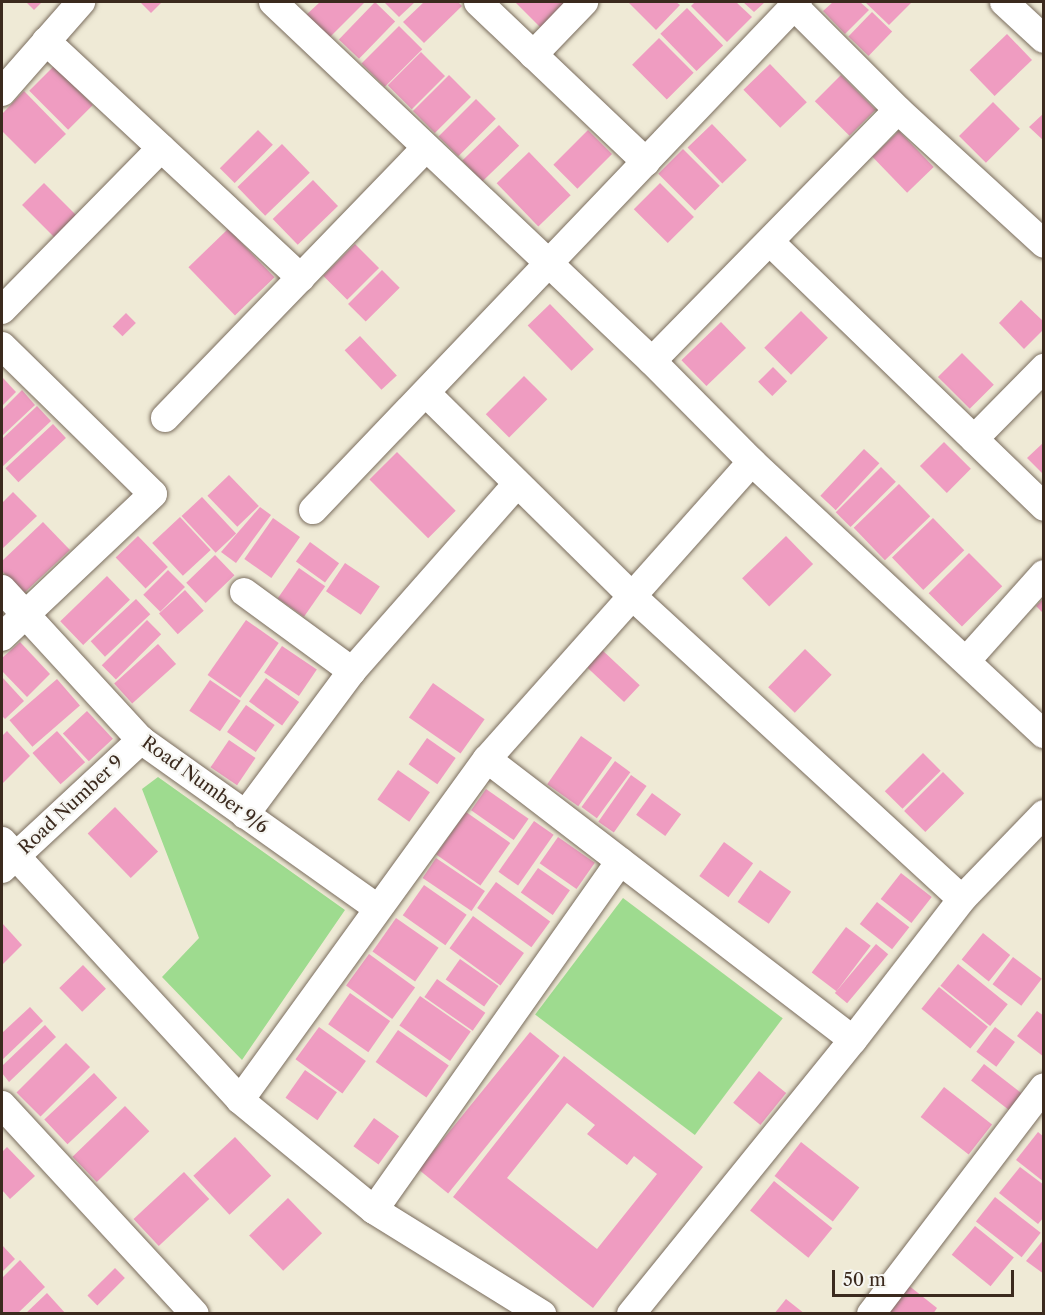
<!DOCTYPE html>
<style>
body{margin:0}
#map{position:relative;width:1045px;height:1315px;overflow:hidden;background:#efead6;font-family:"Libre Caslon Text",serif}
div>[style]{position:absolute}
.green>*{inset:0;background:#9edb8f;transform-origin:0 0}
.building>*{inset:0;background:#ef9cc1;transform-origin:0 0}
.roads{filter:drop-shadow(0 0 2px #7a6d5e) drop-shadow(0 0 2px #7a6d5e)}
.minor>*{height:28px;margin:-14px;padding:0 14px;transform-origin:14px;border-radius:14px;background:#fff}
span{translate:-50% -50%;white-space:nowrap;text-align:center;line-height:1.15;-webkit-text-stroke:4.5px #f6f6f2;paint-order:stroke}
.street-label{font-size:18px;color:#3b2a1e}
.frame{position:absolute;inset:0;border:3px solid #3b2a1e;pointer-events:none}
.scale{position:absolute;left:832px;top:1270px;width:182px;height:27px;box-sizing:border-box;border:3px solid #3b2a1e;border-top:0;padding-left:8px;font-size:18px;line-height:21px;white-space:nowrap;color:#3b2a1e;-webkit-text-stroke:4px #f6f6f2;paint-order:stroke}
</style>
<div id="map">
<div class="green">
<div style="clip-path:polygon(158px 777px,345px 910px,242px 1060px,162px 977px,199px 938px,142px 789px)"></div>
<div style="left:623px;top:898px;width:200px;height:146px;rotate:37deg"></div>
</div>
<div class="building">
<div style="clip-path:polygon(26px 2px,42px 2px,34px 10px)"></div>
<div style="clip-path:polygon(140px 2px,162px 2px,151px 13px)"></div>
<div style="clip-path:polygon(320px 2px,365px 2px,329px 38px,306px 15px)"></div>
<div style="left:375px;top:2px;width:28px;height:52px;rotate:44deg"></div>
<div style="clip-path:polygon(384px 2px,415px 2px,399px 17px)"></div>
<div style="clip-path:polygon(424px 2px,458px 2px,462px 6px,424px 43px,403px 22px)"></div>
<div style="clip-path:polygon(515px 2px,568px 2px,541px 28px)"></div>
<div style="clip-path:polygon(628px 2px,676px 2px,680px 5px,656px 30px)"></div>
<div style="clip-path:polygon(695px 2px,736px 2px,752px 17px,727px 42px,691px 6px)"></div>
<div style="clip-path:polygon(743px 2px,765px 2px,754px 12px)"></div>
<div style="clip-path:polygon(833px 2px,860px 2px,869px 10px,845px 34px,823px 11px)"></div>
<div style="clip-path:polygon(865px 2px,909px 2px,911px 3px,889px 25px)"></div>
<div style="left:687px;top:8px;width:52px;height:37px;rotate:46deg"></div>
<div style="left:872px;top:12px;width:28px;height:34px;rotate:44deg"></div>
<div style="left:399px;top:26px;width:33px;height:53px;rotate:45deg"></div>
<div style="left:1007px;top:34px;width:36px;height:52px;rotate:46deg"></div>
<div style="left:659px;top:38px;width:49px;height:38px;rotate:45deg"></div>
<div style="left:421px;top:52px;width:34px;height:47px;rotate:45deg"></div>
<div style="left:770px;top:64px;width:53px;height:37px;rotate:46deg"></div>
<div style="left:54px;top:66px;width:55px;height:35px;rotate:45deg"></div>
<div style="left:449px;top:75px;width:31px;height:51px;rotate:45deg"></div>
<div style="left:841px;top:75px;width:49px;height:37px;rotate:45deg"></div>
<div style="clip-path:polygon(24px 91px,66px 134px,35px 164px,2px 131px,2px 114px)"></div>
<div style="left:476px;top:99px;width:28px;height:53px;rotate:45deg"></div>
<div style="left:993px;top:102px;width:38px;height:48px;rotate:45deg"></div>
<div style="clip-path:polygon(1044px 113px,1044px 141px,1029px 127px)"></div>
<div style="left:712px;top:124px;width:50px;height:34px;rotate:46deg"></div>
<div style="left:499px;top:125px;width:29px;height:51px;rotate:46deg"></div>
<div style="left:258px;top:130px;width:21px;height:54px;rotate:45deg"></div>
<div style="left:588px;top:130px;width:34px;height:49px;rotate:45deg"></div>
<div style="left:899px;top:131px;width:50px;height:37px;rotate:46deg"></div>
<div style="left:282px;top:144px;width:40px;height:62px;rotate:46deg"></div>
<div style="left:683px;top:149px;width:52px;height:35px;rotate:45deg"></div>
<div style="left:529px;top:152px;width:60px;height:45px;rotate:46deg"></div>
<div style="left:313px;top:180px;width:36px;height:56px;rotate:46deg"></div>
<div style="left:44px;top:183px;width:47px;height:31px;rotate:45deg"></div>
<div style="left:660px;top:183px;width:48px;height:37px;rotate:45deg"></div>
<div style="left:228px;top:229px;width:67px;height:55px;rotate:46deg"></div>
<div style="left:355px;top:244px;width:34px;height:45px;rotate:45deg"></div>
<div style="left:382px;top:270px;width:25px;height:48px;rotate:45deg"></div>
<div style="clip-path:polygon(1021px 300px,1044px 322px,1044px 329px,1024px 349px,999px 323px)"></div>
<div style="left:550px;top:304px;width:63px;height:31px;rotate:46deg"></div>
<div style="left:801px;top:311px;width:38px;height:52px;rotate:45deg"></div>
<div style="left:126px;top:313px;width:14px;height:19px;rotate:45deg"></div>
<div style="left:721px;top:322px;width:36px;height:55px;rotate:46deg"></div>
<div style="left:360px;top:336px;width:54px;height:21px;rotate:47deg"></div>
<div style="left:962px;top:353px;width:45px;height:34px;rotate:45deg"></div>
<div style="left:773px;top:367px;width:20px;height:21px;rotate:45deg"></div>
<div style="left:524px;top:376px;width:33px;height:54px;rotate:45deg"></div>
<div style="clip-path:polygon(2px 377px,16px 392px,2px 406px)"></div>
<div style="clip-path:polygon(22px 390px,35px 405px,2px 436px,2px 410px)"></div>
<div style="clip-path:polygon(37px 406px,51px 421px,2px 467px,2px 439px)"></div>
<div style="left:53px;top:424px;width:19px;height:65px;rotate:47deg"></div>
<div style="left:944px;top:442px;width:38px;height:34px;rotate:45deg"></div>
<div style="clip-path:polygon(1044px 442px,1044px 475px,1027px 458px)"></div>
<div style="left:864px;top:449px;width:21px;height:64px;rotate:43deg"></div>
<div style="left:397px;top:452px;width:83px;height:39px;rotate:45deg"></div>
<div style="left:881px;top:467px;width:21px;height:64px;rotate:45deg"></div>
<div style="left:229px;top:475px;width:43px;height:30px;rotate:46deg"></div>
<div style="left:899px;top:484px;width:45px;height:63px;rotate:46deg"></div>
<div style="clip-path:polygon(13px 492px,37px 516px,2px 549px,2px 503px)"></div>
<div style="left:202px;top:497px;width:50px;height:28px;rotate:47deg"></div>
<div style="clip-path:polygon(260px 507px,271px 515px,236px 563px,221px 552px)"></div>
<div style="left:180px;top:517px;width:45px;height:38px;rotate:47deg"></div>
<div style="left:273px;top:518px;width:33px;height:50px;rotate:35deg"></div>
<div style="left:933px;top:518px;width:45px;height:57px;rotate:46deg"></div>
<div style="clip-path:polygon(43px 522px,70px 550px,23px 594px,2px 571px,2px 561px)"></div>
<div style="left:138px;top:536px;width:43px;height:31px;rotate:46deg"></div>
<div style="left:786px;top:536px;width:39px;height:61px;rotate:46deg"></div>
<div style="left:310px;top:542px;width:36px;height:24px;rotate:36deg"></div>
<div style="left:969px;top:553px;width:47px;height:57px;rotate:45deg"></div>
<div style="left:215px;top:555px;width:28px;height:40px;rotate:46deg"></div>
<div style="left:345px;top:563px;width:42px;height:34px;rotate:34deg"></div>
<div style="left:299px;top:568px;width:32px;height:37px;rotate:35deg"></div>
<div style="left:168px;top:570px;width:24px;height:35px;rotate:45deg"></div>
<div style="left:107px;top:576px;width:33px;height:65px;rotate:46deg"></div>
<div style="left:185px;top:590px;width:28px;height:35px;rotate:48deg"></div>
<div style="clip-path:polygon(1044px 598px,1044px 614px,1036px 606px)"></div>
<div style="left:136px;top:599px;width:21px;height:62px;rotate:47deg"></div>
<div style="left:147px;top:620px;width:20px;height:64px;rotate:45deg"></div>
<div style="left:246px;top:620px;width:40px;height:67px;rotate:35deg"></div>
<div style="clip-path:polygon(20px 642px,50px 674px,27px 697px,2px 671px,2px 658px)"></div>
<div style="left:158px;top:644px;width:27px;height:59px;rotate:48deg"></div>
<div style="left:282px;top:646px;width:42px;height:32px;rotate:34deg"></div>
<div style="left:601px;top:649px;width:53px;height:23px;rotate:43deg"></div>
<div style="left:805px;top:649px;width:37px;height:53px;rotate:44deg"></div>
<div style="clip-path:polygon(2px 677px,24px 701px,5px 719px,2px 716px)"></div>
<div style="left:266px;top:678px;width:41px;height:29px;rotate:36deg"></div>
<div style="left:57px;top:679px;width:35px;height:63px;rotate:49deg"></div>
<div style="left:210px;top:680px;width:37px;height:37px;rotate:34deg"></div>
<div style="left:433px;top:683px;width:63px;height:42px;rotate:35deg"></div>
<div style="left:246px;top:705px;width:35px;height:33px;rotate:35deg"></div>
<div style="left:87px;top:711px;width:38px;height:33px;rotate:47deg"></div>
<div style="clip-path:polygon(7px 731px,30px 756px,2px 784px,2px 736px)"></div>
<div style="left:57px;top:731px;width:42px;height:33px;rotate:48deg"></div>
<div style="left:581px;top:736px;width:38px;height:59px;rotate:35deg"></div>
<div style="left:427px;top:738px;width:35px;height:32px;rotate:35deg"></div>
<div style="left:229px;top:740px;width:32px;height:33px;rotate:34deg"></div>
<div style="left:923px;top:753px;width:25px;height:54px;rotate:45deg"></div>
<div style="left:615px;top:761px;width:19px;height:57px;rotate:36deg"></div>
<div style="left:398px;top:770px;width:39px;height:36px;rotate:35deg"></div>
<div style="left:943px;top:772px;width:30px;height:55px;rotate:45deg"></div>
<div style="left:631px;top:775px;width:19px;height:57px;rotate:35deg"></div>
<div style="left:486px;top:789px;width:52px;height:26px;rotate:35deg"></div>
<div style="left:652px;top:793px;width:36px;height:27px;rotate:36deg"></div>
<div style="left:115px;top:807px;width:62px;height:38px;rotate:46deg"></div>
<div style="left:466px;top:812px;width:54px;height:52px;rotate:35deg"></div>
<div style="left:534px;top:821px;width:24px;height:62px;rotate:35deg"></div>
<div style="left:558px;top:837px;width:45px;height:32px;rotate:35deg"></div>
<div style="left:724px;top:842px;width:36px;height:42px;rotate:36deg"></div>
<div style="left:436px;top:858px;width:59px;height:24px;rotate:34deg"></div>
<div style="left:538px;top:868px;width:39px;height:30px;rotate:35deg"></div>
<div style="left:760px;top:870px;width:38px;height:39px;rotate:35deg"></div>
<div style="left:901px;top:873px;width:39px;height:33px;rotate:38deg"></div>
<div style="left:496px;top:882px;width:67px;height:32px;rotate:36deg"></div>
<div style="left:424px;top:885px;width:52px;height:37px;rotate:35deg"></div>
<div style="left:877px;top:902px;width:41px;height:28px;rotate:38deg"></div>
<div style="left:473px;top:916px;width:63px;height:40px;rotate:36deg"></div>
<div style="left:396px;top:918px;width:52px;height:41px;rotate:35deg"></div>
<div style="clip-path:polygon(2px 923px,22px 945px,2px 965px)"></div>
<div style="left:846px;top:927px;width:31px;height:57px;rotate:37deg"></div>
<div style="left:983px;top:933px;width:35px;height:34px;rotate:39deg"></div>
<div style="left:876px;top:944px;width:16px;height:64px;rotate:40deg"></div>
<div style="left:369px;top:954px;width:57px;height:39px;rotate:36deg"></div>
<div style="left:1013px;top:957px;width:36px;height:34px;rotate:37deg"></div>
<div style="left:460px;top:959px;width:47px;height:25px;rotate:35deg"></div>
<div style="left:958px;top:964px;width:64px;height:28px;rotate:39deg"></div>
<div style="left:83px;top:965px;width:33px;height:33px;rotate:46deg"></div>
<div style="left:437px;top:979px;width:59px;height:22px;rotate:35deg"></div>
<div style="left:939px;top:987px;width:63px;height:28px;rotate:39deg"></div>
<div style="left:350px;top:993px;width:49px;height:38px;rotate:35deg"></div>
<div style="left:420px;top:996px;width:62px;height:36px;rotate:35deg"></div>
<div style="clip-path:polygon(30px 1007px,43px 1021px,2px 1060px,2px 1033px)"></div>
<div style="clip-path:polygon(1037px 1011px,1044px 1016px,1044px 1057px,1017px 1036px)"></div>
<div style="clip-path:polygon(45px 1025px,56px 1037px,9px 1082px,2px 1073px,2px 1066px)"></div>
<div style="left:319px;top:1027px;width:58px;height:40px;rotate:36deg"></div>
<div style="left:995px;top:1027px;width:25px;height:31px;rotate:37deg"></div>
<div style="left:398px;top:1030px;width:62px;height:39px;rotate:35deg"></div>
<div style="left:530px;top:1032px;width:38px;height:177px;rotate:39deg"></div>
<div style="left:66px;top:1043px;width:34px;height:70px;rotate:45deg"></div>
<div style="clip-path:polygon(evenodd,564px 1056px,703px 1167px,593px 1308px,453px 1197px,564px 1056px,567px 1103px,595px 1125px,587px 1134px,627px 1165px,634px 1156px,657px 1174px,597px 1249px,507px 1178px,567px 1103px)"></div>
<div style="left:984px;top:1064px;width:48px;height:21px;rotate:38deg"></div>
<div style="left:305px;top:1070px;width:39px;height:34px;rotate:35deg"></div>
<div style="left:759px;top:1071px;width:35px;height:41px;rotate:39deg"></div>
<div style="left:94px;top:1073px;width:34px;height:68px;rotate:47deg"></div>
<div style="left:944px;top:1087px;width:61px;height:38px;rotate:38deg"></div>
<div style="left:125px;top:1106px;width:35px;height:73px;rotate:46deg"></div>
<div style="left:374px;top:1118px;width:31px;height:35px;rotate:36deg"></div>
<div style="clip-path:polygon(1038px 1132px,1044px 1137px,1044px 1182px,1016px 1160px)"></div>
<div style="left:235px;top:1137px;width:53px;height:57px;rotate:47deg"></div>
<div style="left:801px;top:1142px;width:74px;height:43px;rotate:38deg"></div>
<div style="clip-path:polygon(7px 1147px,35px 1176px,10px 1199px,2px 1190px,2px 1152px)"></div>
<div style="clip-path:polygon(1020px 1167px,1044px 1185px,1044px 1217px,1038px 1224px,999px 1193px)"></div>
<div style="left:184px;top:1172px;width:37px;height:69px;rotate:47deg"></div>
<div style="left:774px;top:1181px;width:75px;height:38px;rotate:39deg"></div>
<div style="left:995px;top:1197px;width:58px;height:31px;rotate:38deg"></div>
<div style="left:288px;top:1198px;width:49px;height:54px;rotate:46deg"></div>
<div style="left:975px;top:1226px;width:50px;height:37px;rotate:39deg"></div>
<div style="clip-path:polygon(1044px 1239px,1044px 1274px,1026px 1261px)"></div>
<div style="clip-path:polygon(2px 1245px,15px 1259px,2px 1272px)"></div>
<div style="clip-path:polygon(20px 1260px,45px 1287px,17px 1314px,2px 1314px,2px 1278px)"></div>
<div style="left:115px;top:1268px;width:14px;height:39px;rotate:45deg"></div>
<div style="clip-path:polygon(908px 1285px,937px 1308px,933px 1314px,885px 1314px)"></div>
<div style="clip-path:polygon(47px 1293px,66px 1314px,25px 1314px)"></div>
<div style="clip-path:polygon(786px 1299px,805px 1314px,774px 1314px)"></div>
</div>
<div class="roads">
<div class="minor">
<div style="left:273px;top:2px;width:522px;rotate:43.45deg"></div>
<div style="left:652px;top:361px;width:142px;rotate:45.3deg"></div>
<div style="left:752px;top:462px;width:399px;rotate:43deg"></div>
<div style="left:478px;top:2px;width:232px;rotate:43.6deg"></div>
<div style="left:1004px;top:2px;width:54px;rotate:42.8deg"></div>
<div style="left:794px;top:6px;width:147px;rotate:45deg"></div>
<div style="left:898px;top:110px;width:198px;rotate:42.5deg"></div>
<div style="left:46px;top:41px;width:348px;rotate:42.9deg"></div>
<div style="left:533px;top:55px;width:74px;rotate:-46.1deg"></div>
<div style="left:2px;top:92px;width:120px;rotate:-48.7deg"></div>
<div style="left:770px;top:242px;width:381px;rotate:44deg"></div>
<div style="left:2px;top:310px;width:227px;rotate:-45.5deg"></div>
<div style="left:2px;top:346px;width:211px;rotate:44.4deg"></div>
<div style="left:153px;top:494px;width:208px;rotate:136.6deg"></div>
<div style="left:652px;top:361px;width:351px;rotate:-45.6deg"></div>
<div style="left:426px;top:393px;width:288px;rotate:44.6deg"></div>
<div style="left:631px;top:595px;width:449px;rotate:42.6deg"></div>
<div style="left:165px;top:418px;width:376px;rotate:-46deg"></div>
<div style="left:974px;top:439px;width:100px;rotate:-45.4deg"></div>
<div style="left:313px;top:510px;width:702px;rotate:-46.33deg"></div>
<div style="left:2px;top:589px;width:205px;rotate:47.4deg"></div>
<div style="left:141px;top:740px;width:290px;rotate:35.4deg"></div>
<div style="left:244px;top:592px;width:134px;rotate:36.2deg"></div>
<div style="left:967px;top:660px;width:115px;rotate:-48.2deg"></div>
<div style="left:487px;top:759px;width:461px;rotate:37.5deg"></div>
<div style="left:245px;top:815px;width:179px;rotate:-53.4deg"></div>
<div style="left:352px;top:671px;width:249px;rotate:-48.6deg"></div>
<div style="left:2px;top:841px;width:352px;rotate:47.4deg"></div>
<div style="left:240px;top:1100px;width:173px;rotate:39.4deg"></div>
<div style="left:374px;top:1210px;width:198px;rotate:31.8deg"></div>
<div style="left:2px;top:869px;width:190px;rotate:-42.9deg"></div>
<div style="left:240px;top:1100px;width:421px;rotate:-54.1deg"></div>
<div style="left:487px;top:759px;width:398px;rotate:-48.3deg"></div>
<div style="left:2px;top:1105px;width:284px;rotate:47.3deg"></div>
<div style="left:374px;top:1210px;width:427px;rotate:-54.8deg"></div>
<div style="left:631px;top:1314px;width:353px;rotate:-51deg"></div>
<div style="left:853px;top:1040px;width:178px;rotate:-52.3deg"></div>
<div style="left:962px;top:899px;width:118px;rotate:-46deg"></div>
<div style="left:871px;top:1314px;width:285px;rotate:-52.7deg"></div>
</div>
</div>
<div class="street-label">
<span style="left:205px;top:785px;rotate:36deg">Road Number 9/6</span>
<span style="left:71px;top:805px;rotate:-43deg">Road Number 9</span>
</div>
<div class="frame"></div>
<div class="scale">50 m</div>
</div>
